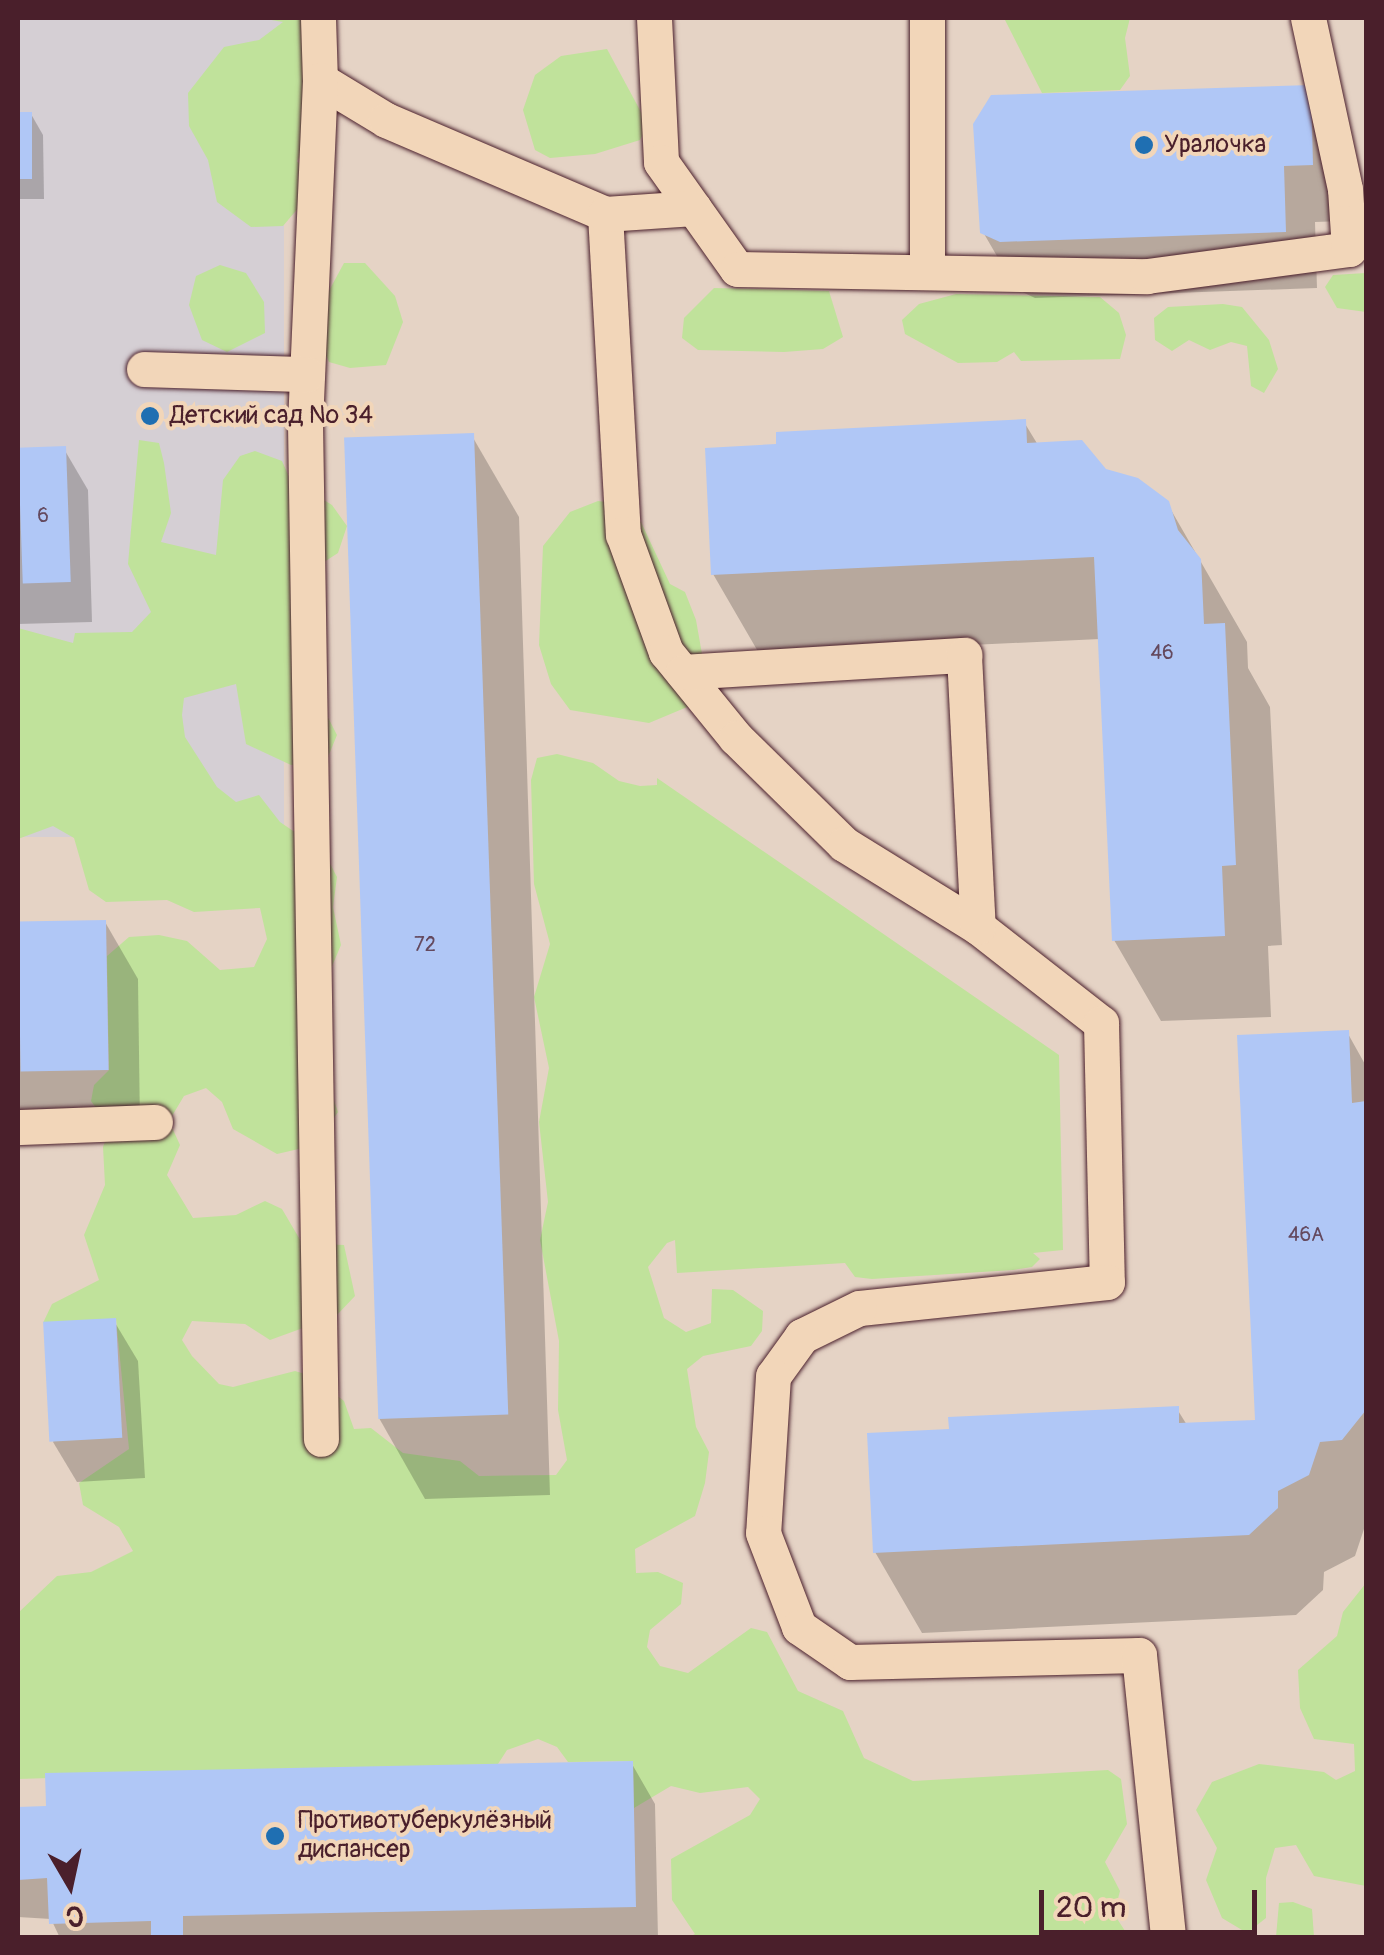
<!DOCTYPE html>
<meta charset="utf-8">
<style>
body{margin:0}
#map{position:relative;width:1384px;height:1955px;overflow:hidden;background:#e5d3c5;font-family:Pangolin,sans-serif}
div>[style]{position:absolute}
.built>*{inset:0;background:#d5cfd4;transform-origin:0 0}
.green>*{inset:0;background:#c0e29b}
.shadow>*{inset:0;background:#0003}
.building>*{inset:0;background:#b0c7f6;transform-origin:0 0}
.roads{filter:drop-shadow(0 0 2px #4a1f2b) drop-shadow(0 0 2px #4a1f2b)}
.service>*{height:35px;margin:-17.5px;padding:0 17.5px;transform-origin:17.5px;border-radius:17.5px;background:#f2d6b9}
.dots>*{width:28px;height:28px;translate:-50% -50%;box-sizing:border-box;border:5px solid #f2d6b9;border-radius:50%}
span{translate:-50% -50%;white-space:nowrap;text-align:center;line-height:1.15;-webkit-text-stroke:8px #f2d6b9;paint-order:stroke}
.number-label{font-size:20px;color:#64495e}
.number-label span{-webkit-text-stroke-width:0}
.poi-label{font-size:25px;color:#4a1f2b}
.left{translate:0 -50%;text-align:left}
.frame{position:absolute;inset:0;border:20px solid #4a1f2b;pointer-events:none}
.north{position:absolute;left:20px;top:1835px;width:100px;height:100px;-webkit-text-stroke:8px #f2d6b9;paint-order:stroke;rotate:171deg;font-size:28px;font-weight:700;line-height:40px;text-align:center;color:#4a1f2b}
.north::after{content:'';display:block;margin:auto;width:35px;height:45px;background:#4a1f2b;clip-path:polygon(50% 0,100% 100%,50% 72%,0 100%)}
.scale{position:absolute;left:1039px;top:1890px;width:218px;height:45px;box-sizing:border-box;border:5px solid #4a1f2b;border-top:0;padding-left:12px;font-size:30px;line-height:35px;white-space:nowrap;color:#4a1f2b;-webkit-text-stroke:8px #f2d6b9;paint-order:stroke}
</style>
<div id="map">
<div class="built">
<div style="left:18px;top:18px;width:266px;height:819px"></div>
</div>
<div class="green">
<div style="clip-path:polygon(260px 18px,329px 18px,319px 128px,297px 161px,317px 186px,283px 226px,251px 227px,217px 202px,208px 160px,189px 126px,188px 93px,224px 47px,259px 40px,283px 22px)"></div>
<div style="clip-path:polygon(1004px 18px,1130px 18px,1125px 38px,1130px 76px,1120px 90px,1042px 93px)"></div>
<div style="clip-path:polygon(607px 49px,648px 125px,640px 140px,595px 154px,550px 158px,535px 150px,523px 110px,535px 75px,561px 56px)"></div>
<div style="clip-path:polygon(344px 263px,365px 263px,395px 296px,403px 322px,386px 365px,350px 368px,329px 362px,322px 347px,324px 300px)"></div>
<div style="clip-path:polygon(220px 265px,246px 273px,264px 302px,265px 333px,227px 352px,202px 340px,189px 305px,196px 276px)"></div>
<div style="clip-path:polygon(1366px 273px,1366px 312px,1337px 308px,1325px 287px,1333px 275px)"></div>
<div style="clip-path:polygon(714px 288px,829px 291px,843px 337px,823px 349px,784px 352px,698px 350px,682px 338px,684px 318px)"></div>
<div style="clip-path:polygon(956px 294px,1100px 297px,1119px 313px,1126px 335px,1120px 359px,1021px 361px,1014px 352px,997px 362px,958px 363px,905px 334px,902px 320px,919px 304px)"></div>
<div style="clip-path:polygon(1223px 304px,1242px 307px,1269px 340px,1278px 369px,1264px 393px,1251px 386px,1247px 346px,1231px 342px,1210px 350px,1189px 340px,1172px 351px,1155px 340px,1154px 318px,1168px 307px)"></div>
<div style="clip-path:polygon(139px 440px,159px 443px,164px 463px,171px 513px,161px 542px,216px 555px,223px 480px,240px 456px,255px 451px,282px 461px,290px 479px,332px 505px,347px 526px,338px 553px,307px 573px,316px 694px,337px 735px,326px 762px,291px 765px,246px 744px,236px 684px,184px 698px,182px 715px,185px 737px,217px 787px,236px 802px,259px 795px,280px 822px,324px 852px,337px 877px,333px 907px,341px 945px,330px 971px,330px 1089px,338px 1112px,316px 1145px,277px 1154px,233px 1129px,222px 1102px,206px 1088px,184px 1096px,169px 1121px,180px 1145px,167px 1175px,193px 1218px,236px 1215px,265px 1201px,282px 1209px,302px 1243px,344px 1245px,355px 1296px,336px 1316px,270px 1340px,245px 1324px,192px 1321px,182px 1340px,192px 1356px,219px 1384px,233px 1387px,295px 1371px,312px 1376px,344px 1401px,354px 1429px,371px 1428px,403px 1453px,460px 1461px,479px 1476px,556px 1475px,567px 1460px,558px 1410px,559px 1341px,540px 1240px,548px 1202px,539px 1122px,549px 1068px,534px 997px,550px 944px,534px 884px,531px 780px,537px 758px,557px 754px,593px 763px,619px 781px,640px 786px,657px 785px,657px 778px,1059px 1055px,1063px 1250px,1033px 1253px,1040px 1259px,1032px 1267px,1013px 1270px,872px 1279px,855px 1277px,845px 1263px,677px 1273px,675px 1240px,667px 1243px,648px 1267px,664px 1318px,686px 1332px,711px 1323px,712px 1289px,733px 1290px,763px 1311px,762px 1331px,751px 1346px,703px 1356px,687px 1369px,696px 1427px,709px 1452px,705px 1483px,695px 1516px,635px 1549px,636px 1573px,658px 1572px,683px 1583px,681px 1604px,650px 1630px,647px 1647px,660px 1666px,688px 1673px,751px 1628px,767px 1632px,798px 1691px,843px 1711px,864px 1758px,913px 1781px,1108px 1770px,1121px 1779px,1127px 1824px,1105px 1862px,1120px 1891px,1114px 1914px,1129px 1937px,689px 1937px,695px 1934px,672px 1900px,671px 1859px,750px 1815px,760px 1799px,748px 1787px,700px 1793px,671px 1786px,634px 1808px,633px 1761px,568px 1762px,557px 1747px,538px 1739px,507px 1750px,498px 1764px,18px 1779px,18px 1613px,57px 1576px,91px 1572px,133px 1551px,119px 1527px,83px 1505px,79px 1483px,129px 1449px,116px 1319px,43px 1323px,52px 1304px,99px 1280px,84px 1235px,105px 1185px,103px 1147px,111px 1124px,134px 1109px,96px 1108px,91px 1101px,94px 1085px,109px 1070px,107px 956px,129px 937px,159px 935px,187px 941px,220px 970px,254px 967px,267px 939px,260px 908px,194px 912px,167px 900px,106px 902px,89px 890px,74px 838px,53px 826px,18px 839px,18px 628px,73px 643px,75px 633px,132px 632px,151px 612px,128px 564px)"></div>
<div style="clip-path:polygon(598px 501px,621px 504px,641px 522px,670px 584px,685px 592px,696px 620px,705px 671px,692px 705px,649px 723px,570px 710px,551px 684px,539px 645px,543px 546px,570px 512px)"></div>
<div style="clip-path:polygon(1366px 1583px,1366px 1886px,1314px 1876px,1296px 1845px,1275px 1848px,1266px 1878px,1266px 1918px,1247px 1933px,1222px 1918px,1206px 1880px,1217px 1848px,1196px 1810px,1212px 1782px,1259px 1764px,1324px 1772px,1336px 1780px,1355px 1771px,1354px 1744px,1314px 1739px,1300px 1708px,1298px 1670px,1337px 1636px,1343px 1612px)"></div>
<div style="clip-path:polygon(1293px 1902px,1312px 1909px,1314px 1937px,1276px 1937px,1279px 1903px)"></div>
</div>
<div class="shadow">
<div style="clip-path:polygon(1309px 87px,1344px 221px,1315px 222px,1317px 288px,1035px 298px,1016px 289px,983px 232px)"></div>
<div style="clip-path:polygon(31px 114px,43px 135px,44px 199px,18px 199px,18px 115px)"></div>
<div style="clip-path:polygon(1024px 422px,1038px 445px,1167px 503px,1247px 642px,1248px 668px,1270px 707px,1282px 945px,1268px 946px,1271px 1017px,1161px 1021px,1114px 940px,1100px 639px,760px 655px,713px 574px)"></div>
<div style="clip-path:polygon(472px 436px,519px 517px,550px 1495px,425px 1499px,379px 1418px)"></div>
<div style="clip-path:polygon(64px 449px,88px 490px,92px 622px,18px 624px,18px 451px)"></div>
<div style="clip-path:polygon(105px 922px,138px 979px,140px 1126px,18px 1127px,18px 923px)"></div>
<div style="clip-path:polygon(1347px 1032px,1366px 1066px,1366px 1523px,1355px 1556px,1324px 1572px,1323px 1590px,1296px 1615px,922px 1633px,875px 1552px,952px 1431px,1177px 1409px,1187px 1425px,1258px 1422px)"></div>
<div style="clip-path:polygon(114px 1321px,138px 1361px,145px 1478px,77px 1482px,53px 1442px)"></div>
<div style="clip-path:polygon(632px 1764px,655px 1804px,658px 1938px,60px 1938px,51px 1919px,18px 1917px,18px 1809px)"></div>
</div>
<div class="building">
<div style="clip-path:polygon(1311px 85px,1313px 165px,1284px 166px,1286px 232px,1000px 242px,980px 233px,973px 124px,991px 95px)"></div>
<div style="left:18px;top:112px;width:14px;height:67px"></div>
<div style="clip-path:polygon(1026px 419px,1027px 443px,1082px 440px,1106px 469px,1138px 478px,1169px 501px,1178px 530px,1201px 559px,1204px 624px,1225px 623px,1236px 865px,1222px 866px,1225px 936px,1112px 941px,1094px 557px,711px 575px,705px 448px,776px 444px,776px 432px)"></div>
<div style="left:474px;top:433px;width:982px;height:130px;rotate:88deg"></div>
<div style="left:66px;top:446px;width:136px;height:48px;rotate:88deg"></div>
<div style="left:106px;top:920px;width:150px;height:88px;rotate:89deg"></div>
<div style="clip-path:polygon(1349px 1030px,1352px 1103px,1366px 1101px,1366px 1410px,1342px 1440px,1320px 1442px,1309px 1475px,1278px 1491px,1278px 1508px,1249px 1535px,873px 1553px,867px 1433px,949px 1429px,948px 1417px,1179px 1406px,1179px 1423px,1255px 1420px,1237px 1035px)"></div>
<div style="left:116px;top:1318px;width:120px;height:73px;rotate:87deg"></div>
<div style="clip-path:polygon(633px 1761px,636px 1907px,183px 1916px,183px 1938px,151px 1938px,151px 1921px,49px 1924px,47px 1878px,18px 1880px,18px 1807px,46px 1806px,45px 1773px)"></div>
</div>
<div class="roads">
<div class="service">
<div style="left:318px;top:18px;width:62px;rotate:88.2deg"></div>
<div style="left:320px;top:80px;width:77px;rotate:31.2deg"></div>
<div style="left:386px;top:120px;width:238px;rotate:23.2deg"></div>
<div style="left:605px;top:214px;width:321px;rotate:86.8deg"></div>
<div style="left:623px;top:534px;width:126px;rotate:70deg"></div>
<div style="left:666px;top:652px;width:111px;rotate:50.9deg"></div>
<div style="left:736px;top:738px;width:151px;rotate:44.5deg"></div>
<div style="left:844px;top:844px;width:158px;rotate:31.8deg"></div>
<div style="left:978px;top:927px;width:156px;rotate:38deg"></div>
<div style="left:1101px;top:1023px;width:259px;rotate:88.7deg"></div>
<div style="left:1107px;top:1282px;width:249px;rotate:174deg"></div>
<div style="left:859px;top:1308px;width:64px;rotate:153.8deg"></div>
<div style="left:802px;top:1336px;width:49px;rotate:125.9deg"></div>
<div style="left:773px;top:1376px;width:157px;rotate:93.6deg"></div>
<div style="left:763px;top:1533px;width:101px;rotate:69deg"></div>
<div style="left:799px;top:1627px;width:62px;rotate:34.5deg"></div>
<div style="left:850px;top:1662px;width:289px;rotate:-1.4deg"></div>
<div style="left:1139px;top:1655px;width:284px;rotate:84.1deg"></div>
<div style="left:654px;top:18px;width:144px;rotate:87.2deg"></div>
<div style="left:661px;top:162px;width:131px;rotate:54.6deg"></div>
<div style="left:737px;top:269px;width:410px;rotate:1deg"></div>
<div style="left:1147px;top:276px;width:204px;rotate:-7.6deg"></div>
<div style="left:1349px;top:249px;width:60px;rotate:-93.8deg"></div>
<div style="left:1345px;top:189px;width:175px;rotate:-102.2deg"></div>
<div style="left:320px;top:80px;width:343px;rotate:92.5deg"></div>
<div style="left:305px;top:423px;width:1016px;rotate:89.1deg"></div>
<div style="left:605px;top:214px;width:89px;rotate:-3.9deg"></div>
<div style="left:927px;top:272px;width:254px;rotate:-90deg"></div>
<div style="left:144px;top:369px;width:163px;rotate:1.8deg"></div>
<div style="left:683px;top:672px;width:282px;rotate:-3.5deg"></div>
<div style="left:964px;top:655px;width:272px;rotate:87.1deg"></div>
<div style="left:18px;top:1127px;width:137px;rotate:-2.1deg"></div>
</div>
</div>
<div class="dots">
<div style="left:1144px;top:145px;background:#1f6fb2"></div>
<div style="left:150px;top:416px;background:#1f6fb2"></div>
<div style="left:275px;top:1836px;background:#1f6fb2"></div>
</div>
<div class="number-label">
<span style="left:43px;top:515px">6</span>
<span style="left:1162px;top:652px">46</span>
<span style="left:425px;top:944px">72</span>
<span style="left:1306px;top:1234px">46А</span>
</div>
<div class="poi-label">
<span class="left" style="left:1164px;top:145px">Уралочка</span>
<span class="left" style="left:170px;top:416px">Детский сад № 34</span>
<span class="left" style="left:298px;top:1836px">Противотуберкулёзный<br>диспансер</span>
</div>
<div class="frame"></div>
<div class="north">С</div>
<div class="scale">20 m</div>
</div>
